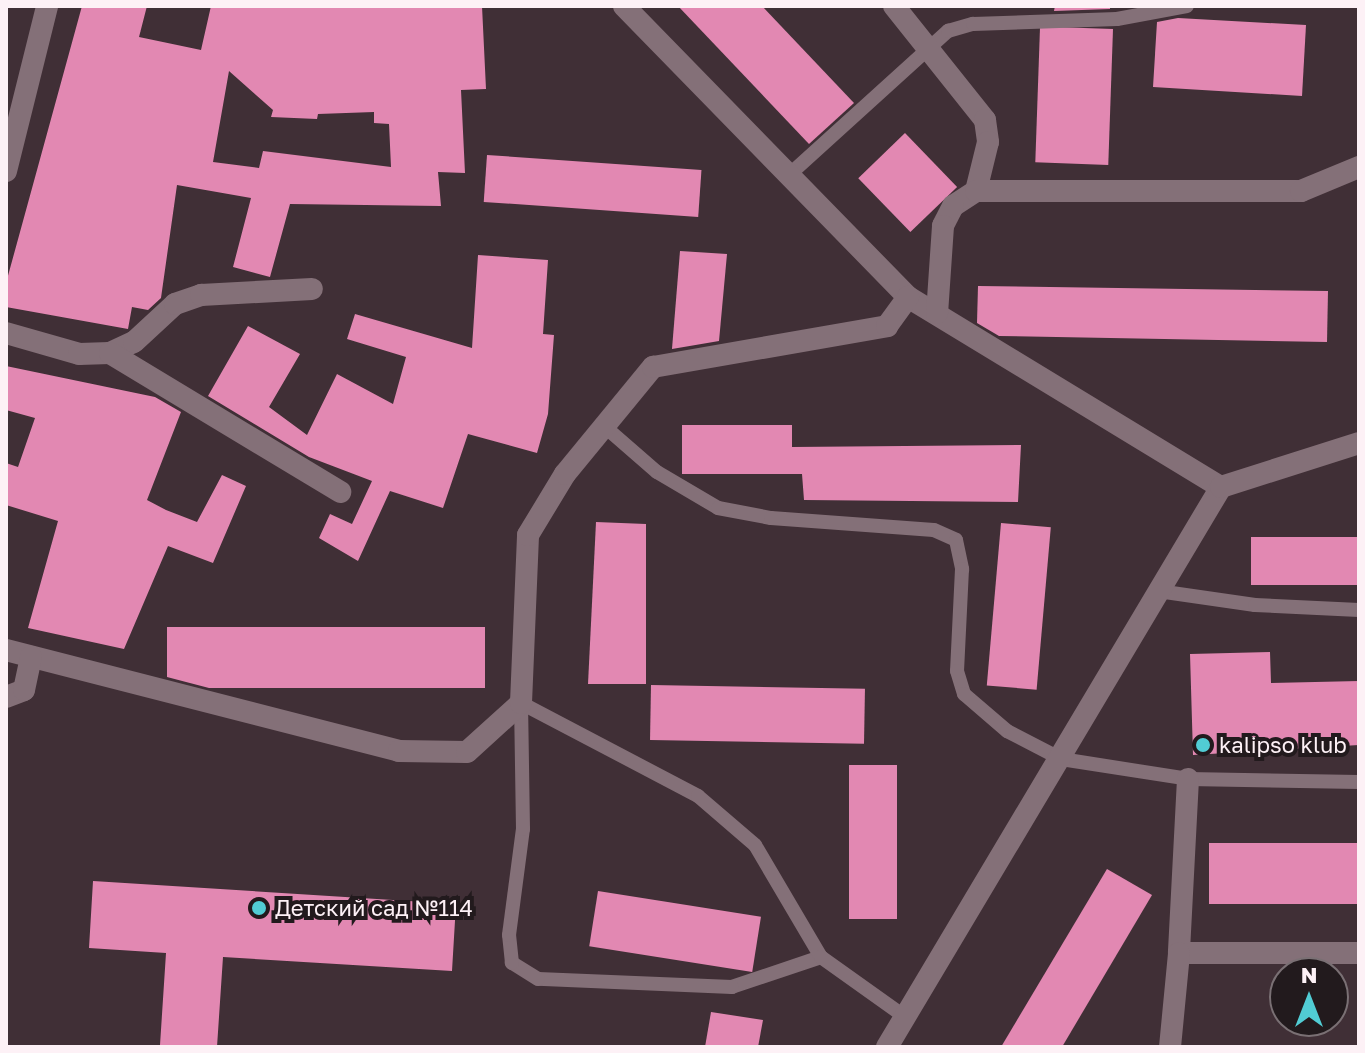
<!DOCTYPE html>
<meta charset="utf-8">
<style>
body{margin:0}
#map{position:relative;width:1365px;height:1053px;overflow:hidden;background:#402f36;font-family:"Golos Text",sans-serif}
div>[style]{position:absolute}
.building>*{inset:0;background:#e288b2;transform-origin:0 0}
.service>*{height:14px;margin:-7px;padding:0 7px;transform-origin:7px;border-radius:7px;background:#847078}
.minor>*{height:22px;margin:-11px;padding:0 11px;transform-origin:11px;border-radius:11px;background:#847078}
.tertiary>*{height:22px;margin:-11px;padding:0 11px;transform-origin:11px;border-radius:11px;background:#847078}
.dots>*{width:22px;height:22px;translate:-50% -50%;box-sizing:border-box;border:4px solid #221a1d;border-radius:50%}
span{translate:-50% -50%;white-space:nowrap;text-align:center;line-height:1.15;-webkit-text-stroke:8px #221a1d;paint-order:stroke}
.poi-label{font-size:22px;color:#fdf1f6}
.left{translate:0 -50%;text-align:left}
.frame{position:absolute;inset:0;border:8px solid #fdf1f6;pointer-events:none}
.north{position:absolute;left:1269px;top:957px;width:80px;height:80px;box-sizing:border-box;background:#221a1d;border:2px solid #7a7074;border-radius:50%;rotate:0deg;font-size:22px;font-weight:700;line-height:32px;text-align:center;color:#fdf1f6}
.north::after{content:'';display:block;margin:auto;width:28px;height:36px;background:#51ccd4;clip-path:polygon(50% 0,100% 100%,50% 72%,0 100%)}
</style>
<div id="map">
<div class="building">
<div style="clip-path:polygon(evenodd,82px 6px,147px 6px,139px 37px,201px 50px,211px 6px,482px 6px,486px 89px,461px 90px,465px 173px,438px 172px,441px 206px,290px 204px,270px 277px,233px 267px,251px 198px,177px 185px,161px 298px,148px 310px,132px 307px,128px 329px,6px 307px,6px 283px,82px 6px,229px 71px,273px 110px,271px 117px,317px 119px,318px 114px,374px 112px,374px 123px,389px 124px,391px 167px,263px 151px,259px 168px,213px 162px,229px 71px)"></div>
<div style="clip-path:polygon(678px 6px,762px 6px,854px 103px,809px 144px)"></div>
<div style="clip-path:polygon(1055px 6px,1110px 6px,1110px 9px,1054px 11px)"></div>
<div style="clip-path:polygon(1178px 18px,1306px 25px,1302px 96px,1153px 87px,1157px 22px)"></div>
<div style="left:1113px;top:29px;width:136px;height:73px;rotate:92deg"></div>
<div style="left:905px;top:133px;width:75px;height:65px;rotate:46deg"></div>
<div style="left:487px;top:155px;width:215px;height:47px;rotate:4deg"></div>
<div style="clip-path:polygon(680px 251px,727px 254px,719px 341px,672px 349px)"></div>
<div style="clip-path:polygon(478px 255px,548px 260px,543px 334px,554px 335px,548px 414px,537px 453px,468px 434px,443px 508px,390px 491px,358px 561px,319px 538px,330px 514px,352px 524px,372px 481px,309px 457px,208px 396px,248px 326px,300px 354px,269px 407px,307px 435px,337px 374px,393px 404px,406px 357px,347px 339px,355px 314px,472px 348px)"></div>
<div style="clip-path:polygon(978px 286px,1328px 291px,1327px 342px,999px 336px,977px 323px)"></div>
<div style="clip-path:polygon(6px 366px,155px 397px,181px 412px,147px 500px,166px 510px,197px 522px,222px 475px,246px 486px,213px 563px,168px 546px,124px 649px,28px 628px,58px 521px,6px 505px,6px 463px,18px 467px,35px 418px,6px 410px)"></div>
<div style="clip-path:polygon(682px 425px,792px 425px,792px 447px,1021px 445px,1018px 502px,804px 500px,802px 474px,682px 474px)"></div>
<div style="clip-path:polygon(596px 522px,646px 524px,646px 684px,588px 684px)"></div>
<div style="left:1001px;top:523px;width:50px;height:163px;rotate:5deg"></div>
<div style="left:1359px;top:537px;width:48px;height:108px;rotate:90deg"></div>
<div style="clip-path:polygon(167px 627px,485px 627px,485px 688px,209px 688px,167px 677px)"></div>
<div style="clip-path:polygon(1270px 652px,1271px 683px,1359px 681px,1359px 745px,1193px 755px,1190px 654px)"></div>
<div style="left:651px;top:685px;width:214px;height:55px;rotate:1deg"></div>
<div style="left:849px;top:765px;width:48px;height:154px"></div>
<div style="left:1359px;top:843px;width:61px;height:150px;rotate:90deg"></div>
<div style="clip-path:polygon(1107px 869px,1152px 895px,1062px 1047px,1001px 1047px)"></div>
<div style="clip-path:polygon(93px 881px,456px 904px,452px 971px,223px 957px,217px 1047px,160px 1045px,166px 953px,89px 948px)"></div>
<div style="left:598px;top:891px;width:165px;height:56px;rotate:9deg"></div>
<div style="clip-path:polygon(711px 1012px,763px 1020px,758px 1047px,705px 1047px)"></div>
</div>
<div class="service">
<div style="left:789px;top:175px;width:215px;rotate:-42.2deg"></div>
<div style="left:948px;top:31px;width:26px;rotate:-16deg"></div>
<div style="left:973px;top:24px;width:144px;rotate:-2deg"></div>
<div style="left:1117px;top:19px;width:71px;rotate:-10.5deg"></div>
<div style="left:604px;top:426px;width:70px;rotate:41deg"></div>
<div style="left:657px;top:472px;width:71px;rotate:30.5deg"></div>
<div style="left:718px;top:508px;width:54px;rotate:10.7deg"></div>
<div style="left:771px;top:518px;width:163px;rotate:4.2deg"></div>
<div style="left:934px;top:530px;width:24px;rotate:24deg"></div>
<div style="left:956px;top:540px;width:30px;rotate:78deg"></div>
<div style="left:962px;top:569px;width:102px;rotate:92.8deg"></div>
<div style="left:957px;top:671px;width:24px;rotate:73deg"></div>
<div style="left:964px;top:694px;width:57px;rotate:40.7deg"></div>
<div style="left:1007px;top:731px;width:61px;rotate:27.4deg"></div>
<div style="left:1061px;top:759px;width:129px;rotate:8.9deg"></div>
<div style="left:1188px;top:779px;width:171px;rotate:1deg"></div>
<div style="left:1158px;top:591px;width:98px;rotate:8.2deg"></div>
<div style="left:1255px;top:605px;width:104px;rotate:2.8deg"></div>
<div style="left:821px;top:957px;width:94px;rotate:161.4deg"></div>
<div style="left:732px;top:987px;width:194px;rotate:-177.6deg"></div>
<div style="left:538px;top:979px;width:31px;rotate:-148deg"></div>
<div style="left:512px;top:963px;width:28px;rotate:-96deg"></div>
<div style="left:509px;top:935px;width:107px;rotate:-82.5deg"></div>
<div style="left:523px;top:829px;width:126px;rotate:-90.9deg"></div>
<div style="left:521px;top:703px;width:200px;rotate:27.7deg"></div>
<div style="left:698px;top:796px;width:75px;rotate:40.7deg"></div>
<div style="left:755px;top:845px;width:130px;rotate:59.5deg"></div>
<div style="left:821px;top:957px;width:103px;rotate:35.5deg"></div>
</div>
<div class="minor">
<div style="left:624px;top:6px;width:407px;rotate:45.7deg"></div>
<div style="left:908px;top:297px;width:366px;rotate:31.3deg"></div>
<div style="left:894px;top:6px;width:146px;rotate:51.4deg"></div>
<div style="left:985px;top:120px;width:22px;rotate:82deg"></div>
<div style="left:988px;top:142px;width:50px;rotate:103.8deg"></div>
<div style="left:976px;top:191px;width:27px;rotate:147deg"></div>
<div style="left:953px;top:206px;width:22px;rotate:117deg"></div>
<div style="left:943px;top:226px;width:87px;rotate:93.9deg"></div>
<div style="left:6px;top:171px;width:170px;rotate:-76deg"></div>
<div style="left:976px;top:191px;width:325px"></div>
<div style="left:1301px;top:191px;width:63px;rotate:-22.5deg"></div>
<div style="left:6px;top:333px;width:76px;rotate:16deg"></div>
<div style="left:79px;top:354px;width:31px;rotate:-2deg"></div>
<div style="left:110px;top:353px;width:26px;rotate:-25deg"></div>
<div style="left:134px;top:342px;width:56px;rotate:-42.8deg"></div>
<div style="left:175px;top:304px;width:28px;rotate:-19deg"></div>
<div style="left:201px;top:295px;width:111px;rotate:-3.1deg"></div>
<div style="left:110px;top:353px;width:269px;rotate:31.1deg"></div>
<div style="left:6px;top:650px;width:406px;rotate:14.4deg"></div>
<div style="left:399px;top:751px;width:68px;rotate:0.8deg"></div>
<div style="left:467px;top:752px;width:73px;rotate:-42.2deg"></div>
<div style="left:521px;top:703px;width:168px;rotate:-87.6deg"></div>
<div style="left:528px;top:535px;width:71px;rotate:-58.8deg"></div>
<div style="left:565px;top:474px;width:139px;rotate:-50.6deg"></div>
<div style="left:653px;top:367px;width:238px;rotate:-9.9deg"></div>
<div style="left:887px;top:326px;width:36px;rotate:-54deg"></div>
<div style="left:6px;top:697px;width:19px;rotate:-21deg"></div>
<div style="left:24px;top:690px;width:34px;rotate:-78deg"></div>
<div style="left:1188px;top:779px;width:174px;rotate:93deg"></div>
<div style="left:1179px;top:953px;width:180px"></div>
<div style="left:1170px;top:1047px;width:94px;rotate:-84.5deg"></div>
</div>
<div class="tertiary">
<div style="left:887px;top:1047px;width:652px;rotate:-59.19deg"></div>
<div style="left:1221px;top:487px;width:145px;rotate:-17.7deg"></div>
</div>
<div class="dots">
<div style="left:1203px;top:745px;background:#51ccd4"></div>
<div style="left:259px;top:908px;background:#51ccd4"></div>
</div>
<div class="poi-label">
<span class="left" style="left:1219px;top:745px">kalipso klub</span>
<span class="left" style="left:275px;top:908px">Детский сад №114</span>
</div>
<div class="frame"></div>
<div class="north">N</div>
</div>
